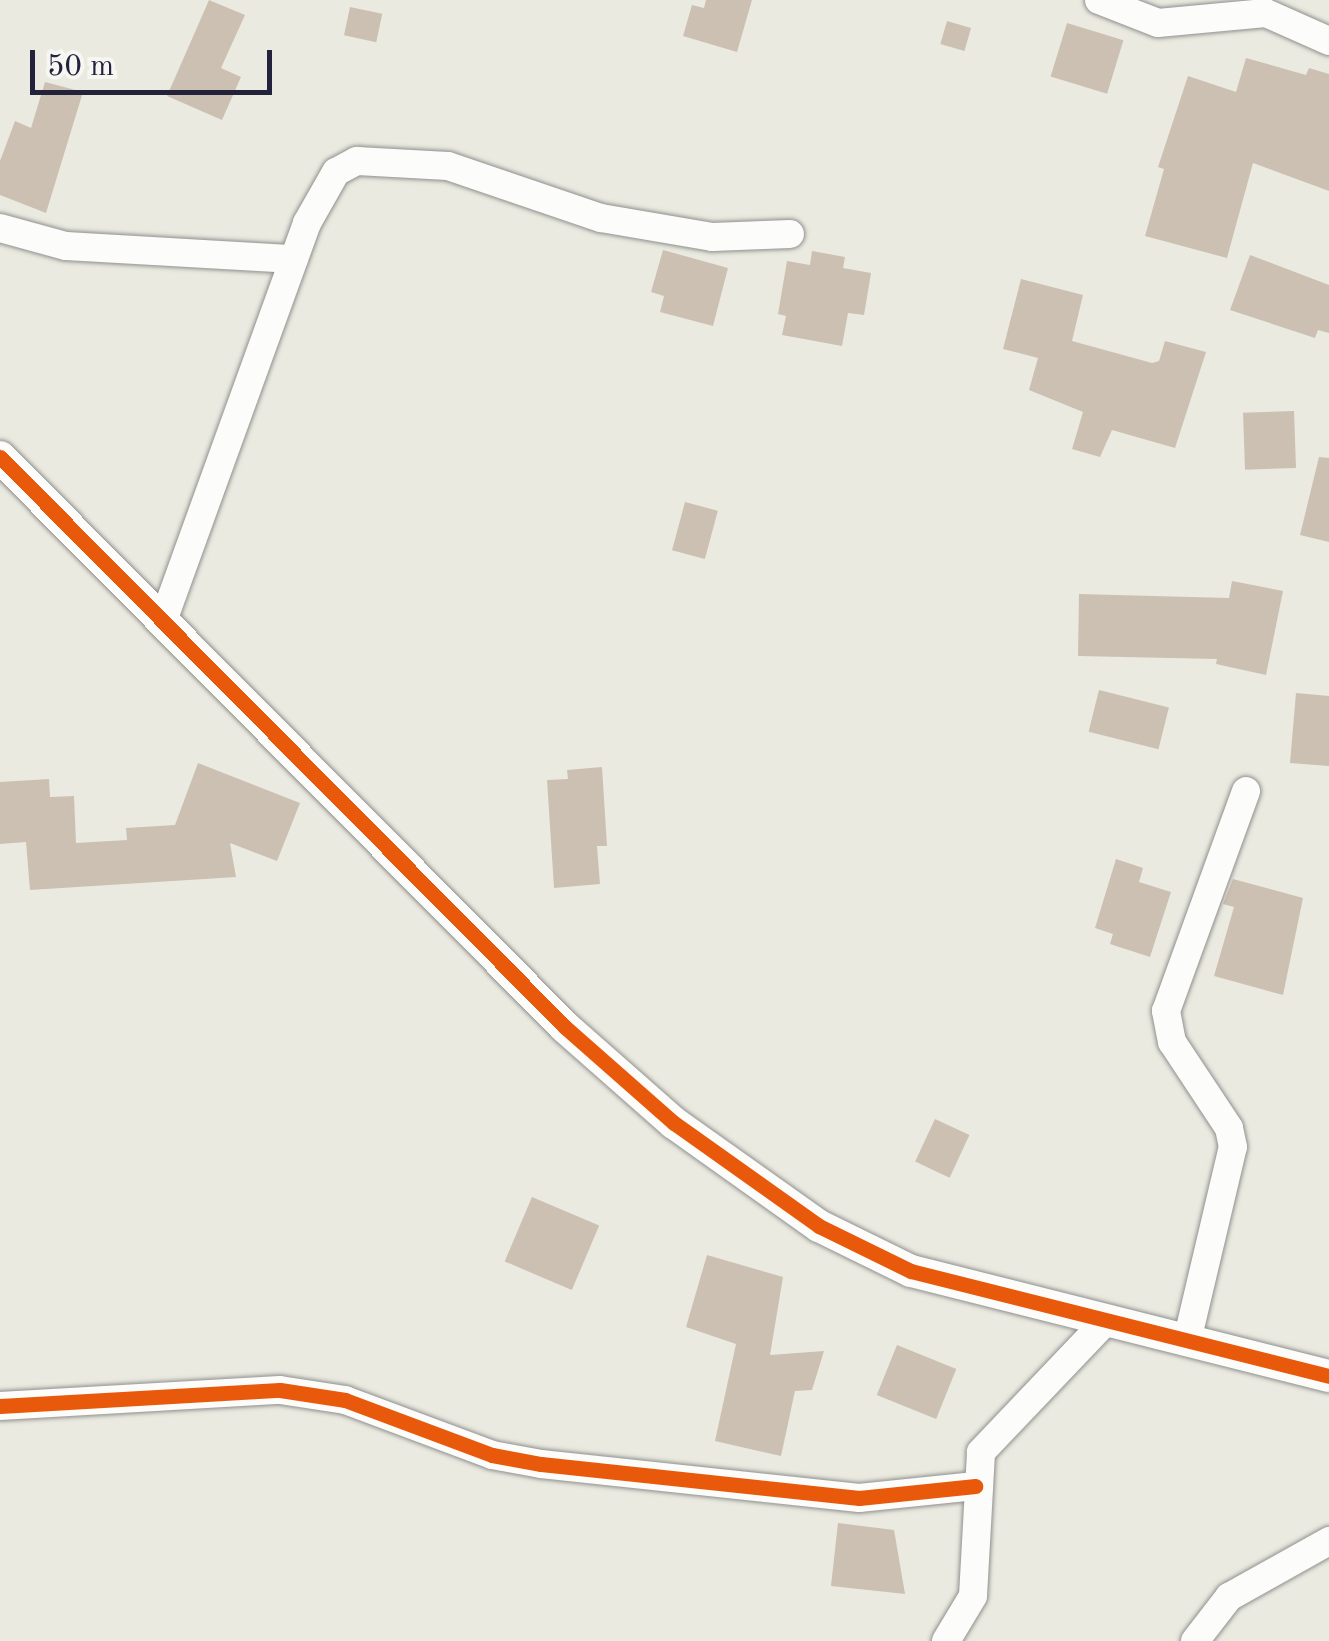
<!DOCTYPE html>
<style>
body{margin:0}
#map{position:relative;width:1329px;height:1641px;overflow:hidden;background:#eaeae0;font-family:"Old Standard TT",serif}
div>[style]{position:absolute}
.building>*{inset:0;background:#ccc0b2;transform-origin:0 0}
.roads{filter:drop-shadow(0 0 2px #90908f) drop-shadow(0 0 2px #90908f)}
.minor>*{height:28px;margin:-14px;padding:0 14px;transform-origin:14px;border-radius:14px;background:#fcfcfa}
.tertiary>*{height:32px;margin:-16px;padding:0 16px;transform-origin:16px;border-radius:16px;background:#fcfcfa}
.cycleway>*{height:15px;margin:-7.5px;padding:0 7.5px;transform-origin:7.5px;border-radius:7.5px;background:#e8590c}
span{translate:-50% -50%;white-space:nowrap;text-align:center;line-height:1.15;-webkit-text-stroke:9px #f6f6f2;paint-order:stroke}
.scale{position:absolute;left:30px;top:50px;width:242px;height:45px;box-sizing:border-box;border:5px solid #22223b;border-top:0;padding-left:12px;font-size:30px;line-height:35px;white-space:nowrap;color:#22223b;-webkit-text-stroke:8px #f6f6f2;paint-order:stroke}
</style>
<div id="map">
<div class="building">
<div style="clip-path:polygon(209px 0,245px 15px,221px 68px,241px 77px,222px 120px,167px 96px)"></div>
<div style="clip-path:polygon(706px 0,752px 0,737px 52px,683px 36px,692px 5px,704px 8px)"></div>
<div style="left:350px;top:7px;width:33px;height:29px;rotate:12deg"></div>
<div style="left:947px;top:21px;width:25px;height:24px;rotate:16deg"></div>
<div style="left:1067px;top:23px;width:59px;height:56px;rotate:17deg"></div>
<div style="clip-path:polygon(1246px 58px,1306px 75px,1309px 68px,1329px 74px,1329px 191px,1253px 163px,1227px 258px,1145px 236px,1164px 169px,1158px 167px,1188px 76px,1236px 92px)"></div>
<div style="clip-path:polygon(45px 82px,83px 92px,46px 213px,0 195px,0 161px,15px 121px,31px 128px)"></div>
<div style="clip-path:polygon(663px 250px,728px 268px,713px 326px,660px 312px,664px 296px,651px 292px)"></div>
<div style="clip-path:polygon(812px 251px,845px 257px,843px 268px,871px 273px,864px 315px,848px 313px,842px 346px,782px 335px,786px 316px,778px 314px,787px 261px,810px 265px)"></div>
<div style="clip-path:polygon(1250px 255px,1329px 285px,1329px 333px,1318px 330px,1315px 338px,1230px 310px)"></div>
<div style="clip-path:polygon(1021px 279px,1083px 295px,1072px 341px,1152px 363px,1159px 361px,1165px 341px,1206px 352px,1175px 448px,1112px 430px,1100px 457px,1072px 449px,1083px 412px,1029px 390px,1038px 358px,1003px 349px)"></div>
<div style="left:1294px;top:411px;width:57px;height:51px;rotate:88deg"></div>
<div style="clip-path:polygon(1319px 457px,1329px 458px,1329px 542px,1300px 535px)"></div>
<div style="left:685px;top:502px;width:34px;height:50px;rotate:15deg"></div>
<div style="clip-path:polygon(1232px 581px,1283px 591px,1266px 675px,1216px 664px,1217px 659px,1078px 656px,1079px 594px,1229px 598px)"></div>
<div style="left:1099px;top:690px;width:72px;height:43px;rotate:14deg"></div>
<div style="clip-path:polygon(1296px 693px,1329px 696px,1329px 766px,1290px 763px)"></div>
<div style="clip-path:polygon(198px 763px,300px 803px,277px 861px,230px 843px,236px 877px,30px 890px,26px 842px,0 844px,0 782px,49px 779px,50px 797px,74px 796px,76px 843px,127px 840px,126px 828px,175px 825px)"></div>
<div style="clip-path:polygon(602px 767px,607px 846px,597px 846px,600px 884px,554px 888px,547px 780px,568px 779px,567px 770px)"></div>
<div style="clip-path:polygon(1116px 859px,1143px 868px,1139px 882px,1171px 892px,1150px 957px,1110px 944px,1113px 934px,1095px 928px)"></div>
<div style="clip-path:polygon(1233px 879px,1303px 898px,1283px 995px,1214px 976px,1234px 907px,1223px 904px)"></div>
<div style="left:935px;top:1119px;width:38px;height:47px;rotate:25deg"></div>
<div style="left:532px;top:1197px;width:73px;height:70px;rotate:23deg"></div>
<div style="clip-path:polygon(707px 1255px,783px 1277px,770px 1355px,824px 1351px,812px 1390px,795px 1391px,781px 1456px,715px 1441px,736px 1344px,686px 1327px)"></div>
<div style="left:897px;top:1345px;width:64px;height:54px;rotate:22deg"></div>
<div style="clip-path:polygon(838px 1523px,894px 1530px,905px 1594px,831px 1586px)"></div>
</div>
<div class="roads">
<div class="minor">
<div style="left:1099px;top:0;width:63px;rotate:21.3deg"></div>
<div style="left:1158px;top:23px;width:108px;rotate:-5.3deg"></div>
<div style="left:1266px;top:13px;width:69px;rotate:24deg"></div>
<div style="left:0;top:228px;width:68px;rotate:15.3deg"></div>
<div style="left:66px;top:246px;width:228px;rotate:3.3deg"></div>
<div style="left:164px;top:618px;width:420px;rotate:-70.1deg"></div>
<div style="left:307px;top:223px;width:59px;rotate:-60.4deg"></div>
<div style="left:336px;top:172px;width:24px;rotate:-28deg"></div>
<div style="left:357px;top:161px;width:91px;rotate:3.1deg"></div>
<div style="left:448px;top:166px;width:162px;rotate:18.8deg"></div>
<div style="left:601px;top:218px;width:113px;rotate:9.7deg"></div>
<div style="left:712px;top:237px;width:78px;rotate:-2.2deg"></div>
<div style="left:1187px;top:1341px;width:199px;rotate:-76.7deg"></div>
<div style="left:1233px;top:1147px;width:19px;rotate:-102deg"></div>
<div style="left:1229px;top:1128px;width:103px;rotate:-123.5deg"></div>
<div style="left:1172px;top:1042px;width:32px;rotate:-101deg"></div>
<div style="left:1166px;top:1011px;width:234px;rotate:-70deg"></div>
<div style="left:0;top:1406px;width:280px;rotate:-3.3deg"></div>
<div style="left:280px;top:1390px;width:66px;rotate:8.7deg"></div>
<div style="left:345px;top:1400px;width:157px;rotate:20.5deg"></div>
<div style="left:492px;top:1455px;width:50px;rotate:10.4deg"></div>
<div style="left:541px;top:1464px;width:320px;rotate:6.1deg"></div>
<div style="left:859px;top:1498px;width:117px;rotate:-5.9deg"></div>
<div style="left:946px;top:1641px;width:52px;rotate:-59deg"></div>
<div style="left:973px;top:1596px;width:144px;rotate:-86.8deg"></div>
<div style="left:981px;top:1452px;width:180px;rotate:-46.4deg"></div>
<div style="left:1195px;top:1641px;width:56px;rotate:-52.3deg"></div>
<div style="left:1229px;top:1597px;width:115px;rotate:-29.2deg"></div>
</div>
<div class="tertiary">
<div style="left:0;top:457px;width:803px;rotate:45.25deg"></div>
<div style="left:565px;top:1027px;width:145px;rotate:41.4deg"></div>
<div style="left:674px;top:1123px;width:178px;rotate:35.4deg"></div>
<div style="left:819px;top:1226px;width:102px;rotate:26.1deg"></div>
<div style="left:911px;top:1271px;width:431px;rotate:14.1deg"></div>
</div>
</div>
<div class="cycleway">
<div style="left:0;top:457px;width:803px;rotate:45.25deg"></div>
<div style="left:565px;top:1027px;width:145px;rotate:41.4deg"></div>
<div style="left:674px;top:1123px;width:178px;rotate:35.4deg"></div>
<div style="left:819px;top:1226px;width:102px;rotate:26.1deg"></div>
<div style="left:911px;top:1271px;width:431px;rotate:14.1deg"></div>
<div style="left:0;top:1406px;width:280px;rotate:-3.3deg"></div>
<div style="left:280px;top:1390px;width:66px;rotate:8.7deg"></div>
<div style="left:345px;top:1400px;width:157px;rotate:20.5deg"></div>
<div style="left:492px;top:1455px;width:50px;rotate:10.4deg"></div>
<div style="left:541px;top:1464px;width:320px;rotate:6.1deg"></div>
<div style="left:859px;top:1498px;width:117px;rotate:-5.9deg"></div>
</div>
<div class="scale">50 m</div>
</div>
